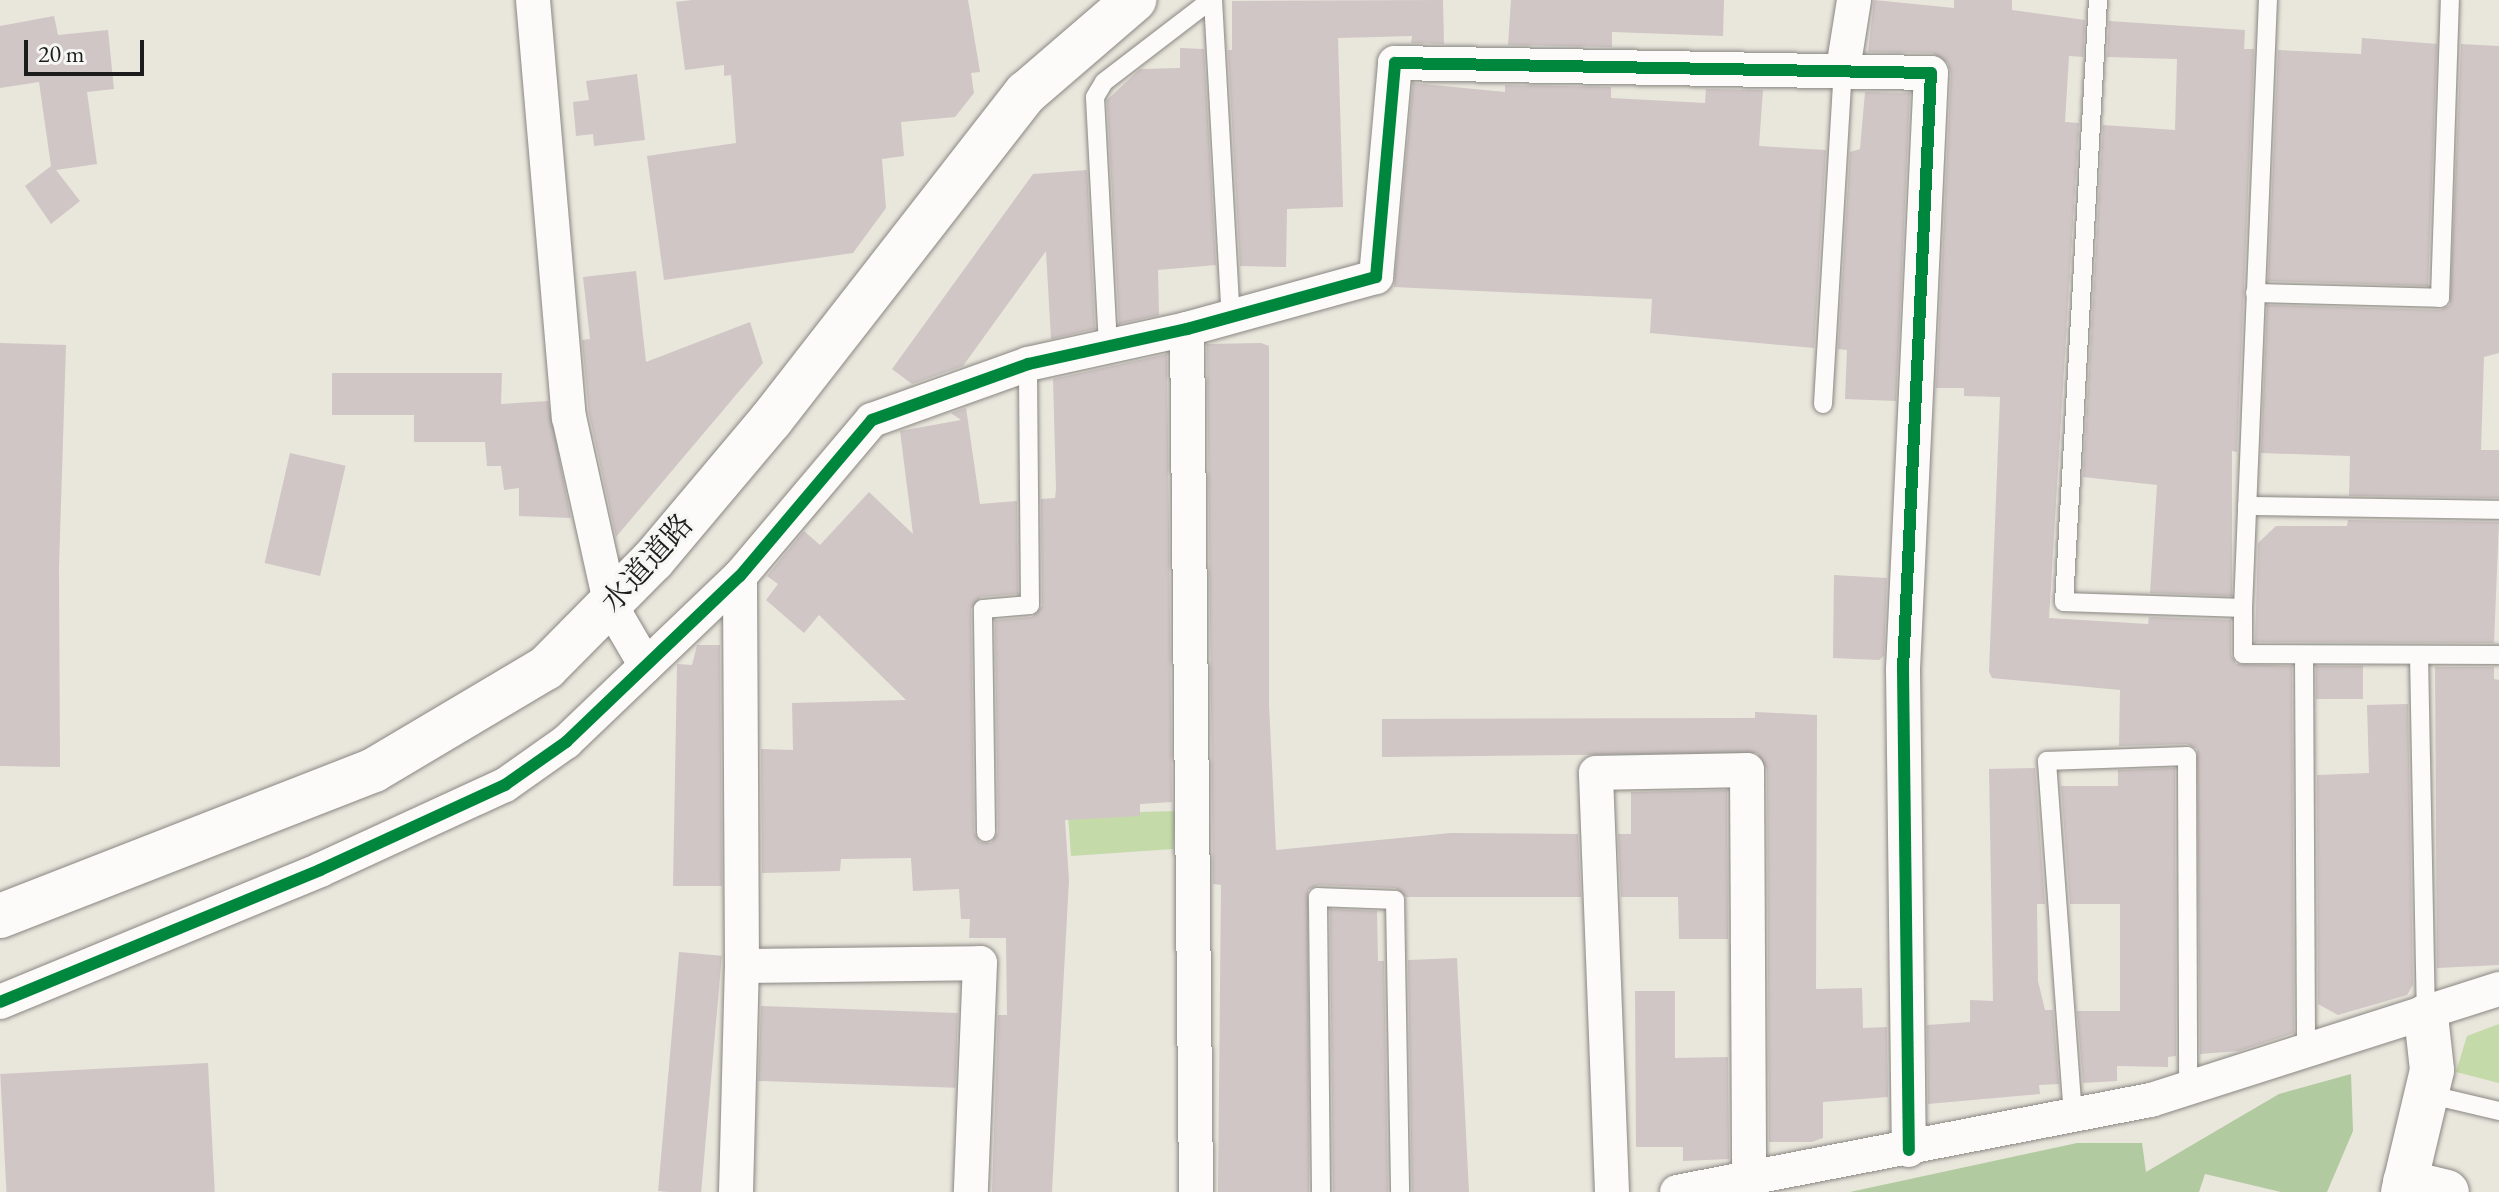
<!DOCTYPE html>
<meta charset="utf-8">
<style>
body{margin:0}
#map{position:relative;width:2499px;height:1192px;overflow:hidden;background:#e9e6dc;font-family:"EB Garamond","Noto Serif JP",serif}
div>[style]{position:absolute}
.green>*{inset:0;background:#c4daa8}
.forest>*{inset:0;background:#b1ca9f}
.building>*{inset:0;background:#d0c6c5;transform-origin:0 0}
.roads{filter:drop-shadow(0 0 2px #898782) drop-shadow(0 0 2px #898782)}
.service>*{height:18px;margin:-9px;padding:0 9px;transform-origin:9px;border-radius:9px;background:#fcfbfa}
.minor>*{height:34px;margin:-17px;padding:0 17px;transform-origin:17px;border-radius:17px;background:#fcfbfa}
.tertiary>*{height:44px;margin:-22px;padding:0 22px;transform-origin:22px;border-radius:22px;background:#fcfbfa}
.cycleway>*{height:12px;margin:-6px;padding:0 6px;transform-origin:6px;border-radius:6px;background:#00873e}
span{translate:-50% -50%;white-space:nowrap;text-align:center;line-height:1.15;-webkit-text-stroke:6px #f6f6f2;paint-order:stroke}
.street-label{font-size:30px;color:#1c1c1c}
.scale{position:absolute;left:24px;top:40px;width:120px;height:36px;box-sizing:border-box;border:4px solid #1c1c1c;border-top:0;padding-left:10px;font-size:24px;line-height:28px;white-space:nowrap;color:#1c1c1c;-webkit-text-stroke:6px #f6f6f2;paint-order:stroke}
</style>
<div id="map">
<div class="green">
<div style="clip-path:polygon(1176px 811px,1173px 849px,1071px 856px,1068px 814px)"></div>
<div style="clip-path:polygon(2499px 1024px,2499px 1083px,2456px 1072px,2467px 1036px)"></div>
</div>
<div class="forest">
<div style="clip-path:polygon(2351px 1074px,2353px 1131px,2327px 1192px,2281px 1192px,2205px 1174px,2199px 1192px,1850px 1192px,2077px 1143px,2142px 1143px,2146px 1172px,2279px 1094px)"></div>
</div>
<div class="building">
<div style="clip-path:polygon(692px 0,968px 0,980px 72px,971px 73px,974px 93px,955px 117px,901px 122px,904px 156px,882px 159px,886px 208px,853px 253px,664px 280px,647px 156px,736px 143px,731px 75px,724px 76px,724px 65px,685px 70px,676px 2px)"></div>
<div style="clip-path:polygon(1443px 0,1444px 44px,1411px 43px,1412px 36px,1338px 38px,1343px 207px,1287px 209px,1286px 267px,1240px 266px,1228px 50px,1232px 50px,1232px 1px)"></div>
<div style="clip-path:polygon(1511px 0,1724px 0,1723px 36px,1612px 32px,1612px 47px,1508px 45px)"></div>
<div style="clip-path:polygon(1874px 0,1954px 8px,1954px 0,2012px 0,2012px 10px,2085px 20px,2083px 57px,2069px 56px,2065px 122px,2079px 123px,2049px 618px,2148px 624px,2149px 617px,2231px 620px,2231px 654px,2236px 664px,2292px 666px,2294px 1033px,2239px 1051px,2200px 1054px,2197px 749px,2187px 744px,2119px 746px,2120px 690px,1992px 678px,1989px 672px,2000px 397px,1964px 396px,1964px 388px,1936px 388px,1951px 73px,1948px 63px,1932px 53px,1868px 52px)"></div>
<div style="clip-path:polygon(54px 16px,58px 35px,108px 30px,114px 89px,87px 92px,97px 164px,56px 170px,80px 201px,51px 224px,25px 186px,51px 166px,39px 82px,0 88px,0 26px)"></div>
<div style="clip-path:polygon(2109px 21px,2245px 30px,2244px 49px,2254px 49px,2237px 452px,2232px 451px,2232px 596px,2150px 593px,2157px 485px,2083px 477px,2103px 125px,2175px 130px,2177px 59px,2107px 57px)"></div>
<div style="clip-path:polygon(2362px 38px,2437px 44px,2428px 286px,2268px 281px,2278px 50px,2361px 54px)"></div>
<div style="clip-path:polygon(2461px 44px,2499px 46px,2499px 353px,2484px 357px,2481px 450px,2499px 450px,2499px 498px,2349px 496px,2350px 456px,2261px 453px,2267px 305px,2440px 310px,2450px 305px)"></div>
<div style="clip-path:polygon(1180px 48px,1204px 49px,1216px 265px,1158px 270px,1159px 315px,1119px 324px,1107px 100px,1140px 69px,1180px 68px)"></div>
<div style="clip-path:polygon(637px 74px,645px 140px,594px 146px,593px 134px,576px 136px,573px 102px,589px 100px,586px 81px)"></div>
<div style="clip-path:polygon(1413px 83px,1505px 92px,1505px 85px,1611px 87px,1611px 98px,1705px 103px,1706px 89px,1763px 90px,1759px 146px,1826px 150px,1814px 348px,1650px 333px,1652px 299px,1394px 287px)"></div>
<div style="clip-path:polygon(1865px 92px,1910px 93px,1896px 401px,1845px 399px,1847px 350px,1838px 349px,1850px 152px,1860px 149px)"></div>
<div style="clip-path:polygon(1087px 170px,1095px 329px,1051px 339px,1046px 251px,963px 366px,912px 384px,892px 369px,1033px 174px)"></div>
<div style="clip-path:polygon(636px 271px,646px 362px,750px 322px,763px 363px,616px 537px,589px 414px,582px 340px,590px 339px,583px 277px)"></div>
<div style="clip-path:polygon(0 343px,66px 345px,59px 567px,60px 767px,0 766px)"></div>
<div style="clip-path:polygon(1261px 343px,1269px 346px,1269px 704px,1276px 850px,1451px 833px,1578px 834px,1581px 897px,1406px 897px,1395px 888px,1318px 885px,1308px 890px,1309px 1192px,1218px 1192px,1221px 885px,1213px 884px,1207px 344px)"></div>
<div style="clip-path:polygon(1167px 354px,1172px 802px,1140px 804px,1140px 816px,1065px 820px,1069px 880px,1052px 1192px,992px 1192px,998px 1015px,1007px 1015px,1006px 938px,969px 938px,970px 919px,961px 919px,959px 889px,913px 891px,911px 858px,841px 859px,840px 871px,762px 873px,761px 749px,793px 750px,792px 703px,906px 700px,819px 615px,804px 633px,766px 600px,778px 584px,767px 576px,804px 531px,820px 545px,869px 492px,913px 534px,900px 431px,961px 420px,951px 413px,966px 408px,980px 504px,1017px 501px,1018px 594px,981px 597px,971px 609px,974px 832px,980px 842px,991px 843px,998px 832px,995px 620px,1032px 617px,1042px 606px,1041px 499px,1055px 498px,1056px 489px,1053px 379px)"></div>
<div style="clip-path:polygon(332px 373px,502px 373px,501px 404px,548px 401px,571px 518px,519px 516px,519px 488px,504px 490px,501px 466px,487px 466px,485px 442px,414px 442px,414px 415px,332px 415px)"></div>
<div style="left:290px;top:453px;width:57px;height:113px;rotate:13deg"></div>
<div style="clip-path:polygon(2348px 520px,2499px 522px,2494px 643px,2255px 642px,2258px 543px,2276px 526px,2347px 526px)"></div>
<div style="clip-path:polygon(1834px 575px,1887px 578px,1884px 656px,1879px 660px,1833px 658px)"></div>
<div style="clip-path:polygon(697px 645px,720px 645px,722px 886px,673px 886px,677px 664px,692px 665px)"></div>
<div style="left:2316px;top:666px;width:47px;height:33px"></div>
<div style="clip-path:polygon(2435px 667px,2494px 667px,2494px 679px,2499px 680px,2499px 965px,2437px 968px)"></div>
<div style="clip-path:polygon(2408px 704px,2413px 985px,2407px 995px,2338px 1015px,2318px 1004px,2317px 775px,2369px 773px,2367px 705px)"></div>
<div style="clip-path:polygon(1755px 712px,1817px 715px,1816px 989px,1862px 988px,1863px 1028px,1887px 1027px,1888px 1097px,1823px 1102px,1823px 1138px,1812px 1142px,1769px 1142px,1767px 770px,1757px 753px,1382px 757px,1382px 719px,1755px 718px)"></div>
<div style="clip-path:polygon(2035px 768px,2045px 904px,2037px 904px,2038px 981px,2045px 1010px,2053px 1010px,2059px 1084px,2039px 1085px,2040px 1094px,1928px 1104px,1927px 1025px,1970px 1022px,1970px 1000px,1993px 1001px,1989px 769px)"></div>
<div style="clip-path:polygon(2175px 768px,2176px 1056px,2168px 1057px,2168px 1067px,2117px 1066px,2117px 1081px,2083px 1083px,2077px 1011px,2120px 1011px,2120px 904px,2070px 904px,2061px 786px,2118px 786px,2118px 770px)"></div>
<div style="clip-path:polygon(1727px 790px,1728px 939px,1679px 939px,1678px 897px,1621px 897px,1618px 834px,1631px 834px,1631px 792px)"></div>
<div style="clip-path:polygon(1330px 909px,1377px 911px,1378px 961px,1384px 961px,1388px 1192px,1333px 1192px)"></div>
<div style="left:679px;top:952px;width:43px;height:240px;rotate:5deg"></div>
<div style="clip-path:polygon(1457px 958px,1469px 1192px,1412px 1192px,1408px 960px)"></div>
<div style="clip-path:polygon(1635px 991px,1675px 991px,1675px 1058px,1728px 1057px,1729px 1159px,1683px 1161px,1683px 1147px,1636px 1147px)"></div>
<div style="left:761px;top:1006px;width:197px;height:75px;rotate:2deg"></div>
<div style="left:208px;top:1063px;width:129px;height:208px;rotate:87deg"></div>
</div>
<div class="roads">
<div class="service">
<div style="left:1213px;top:0;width:318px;rotate:86.8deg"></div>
<div style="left:2098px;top:0;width:603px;rotate:93.23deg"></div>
<div style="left:2064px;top:602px;width:179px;rotate:1.9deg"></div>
<div style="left:2243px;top:608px;width:609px;rotate:-87.65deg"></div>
<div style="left:2255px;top:293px;width:185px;rotate:1.5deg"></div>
<div style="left:2440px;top:298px;width:298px;rotate:-88.1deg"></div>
<div style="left:1108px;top:346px;width:249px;rotate:-93deg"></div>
<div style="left:1095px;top:97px;width:17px;rotate:-59deg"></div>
<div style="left:1104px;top:82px;width:135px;rotate:-37.5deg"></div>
<div style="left:1823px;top:404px;width:336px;rotate:-86.6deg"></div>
<div style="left:2247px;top:506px;width:252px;rotate:0.9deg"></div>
<div style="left:2243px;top:608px;width:46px;rotate:90deg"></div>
<div style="left:2243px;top:654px;width:256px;rotate:0.2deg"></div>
<div style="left:2304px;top:655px;width:398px;rotate:89.7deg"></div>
<div style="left:2419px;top:655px;width:361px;rotate:88.9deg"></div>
<div style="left:986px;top:832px;width:223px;rotate:-90.8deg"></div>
<div style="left:983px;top:609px;width:47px;rotate:-4.9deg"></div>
<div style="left:1030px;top:605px;width:241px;rotate:-90.5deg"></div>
<div style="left:2427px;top:1094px;width:74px;rotate:13.3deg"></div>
<div style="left:2073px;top:1116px;width:356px;rotate:-94.2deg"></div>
<div style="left:2047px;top:761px;width:140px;rotate:-2deg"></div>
<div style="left:2187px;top:756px;width:333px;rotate:89.8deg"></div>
<div style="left:1321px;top:1192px;width:295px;rotate:-90.6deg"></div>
<div style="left:1318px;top:897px;width:77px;rotate:2.2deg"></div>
<div style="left:1395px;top:900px;width:292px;rotate:89deg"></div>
</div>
<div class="minor">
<div style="left:533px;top:0;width:419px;rotate:85.1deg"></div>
<div style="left:569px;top:417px;width:194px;rotate:77.5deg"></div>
<div style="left:611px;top:606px;width:69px;rotate:59.7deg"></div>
<div style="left:1843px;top:69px;width:70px;rotate:-80.9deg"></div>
<div style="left:1187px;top:329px;width:863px;rotate:89.4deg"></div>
<div style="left:742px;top:966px;width:238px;rotate:-0.7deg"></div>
<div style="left:980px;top:963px;width:229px;rotate:92.3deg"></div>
<div style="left:0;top:1002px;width:346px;rotate:-22.4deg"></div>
<div style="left:320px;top:870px;width:204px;rotate:-24.7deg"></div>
<div style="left:505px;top:785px;width:75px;rotate:-35.2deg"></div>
<div style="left:566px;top:742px;width:240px;rotate:-43.7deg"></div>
<div style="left:740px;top:576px;width:204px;rotate:-49.8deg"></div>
<div style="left:872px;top:420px;width:166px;rotate:-19.7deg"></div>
<div style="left:1028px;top:364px;width:163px;rotate:-12.4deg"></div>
<div style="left:1187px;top:329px;width:196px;rotate:-15.4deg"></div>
<div style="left:1376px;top:277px;width:215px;rotate:-84.9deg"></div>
<div style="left:1395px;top:63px;width:536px;rotate:1.07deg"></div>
<div style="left:1931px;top:73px;width:598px;rotate:92.69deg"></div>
<div style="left:1903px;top:670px;width:480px;rotate:89.3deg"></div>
<div style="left:736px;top:1192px;width:226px;rotate:-88.5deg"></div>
<div style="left:742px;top:966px;width:390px;rotate:-90.3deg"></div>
<div style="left:1612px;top:1192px;width:419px;rotate:-92.2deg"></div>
<div style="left:1596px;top:773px;width:151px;rotate:-1.1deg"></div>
<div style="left:1747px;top:770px;width:408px;rotate:89.7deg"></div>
<div style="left:1677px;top:1192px;width:483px;rotate:-11deg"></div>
<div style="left:2151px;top:1100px;width:365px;rotate:-17.7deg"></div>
</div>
<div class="tertiary">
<div style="left:0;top:916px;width:401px;rotate:-21.3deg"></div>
<div style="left:374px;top:770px;width:200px;rotate:-30.7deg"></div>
<div style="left:546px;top:668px;width:152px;rotate:-45.3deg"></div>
<div style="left:653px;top:560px;width:183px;rotate:-49.9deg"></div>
<div style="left:771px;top:420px;width:415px;rotate:-52.1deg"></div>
<div style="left:1026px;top:93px;width:143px;rotate:-40.7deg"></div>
<div style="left:2405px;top:1182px;width:43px;rotate:13.4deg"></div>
<div style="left:2403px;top:1192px;width:125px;rotate:-76.6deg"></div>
<div style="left:2432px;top:1070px;width:54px;rotate:-96.3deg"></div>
</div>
</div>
<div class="cycleway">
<div style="left:0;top:1002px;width:346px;rotate:-22.4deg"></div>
<div style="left:320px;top:870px;width:204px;rotate:-24.7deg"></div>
<div style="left:505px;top:785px;width:75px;rotate:-35.2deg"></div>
<div style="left:566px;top:742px;width:240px;rotate:-43.7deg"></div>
<div style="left:740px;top:576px;width:204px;rotate:-49.8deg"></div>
<div style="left:872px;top:420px;width:166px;rotate:-19.7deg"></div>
<div style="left:1028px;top:364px;width:163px;rotate:-12.4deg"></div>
<div style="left:1187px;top:329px;width:196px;rotate:-15.4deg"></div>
<div style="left:1376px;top:277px;width:215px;rotate:-84.9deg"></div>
<div style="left:1395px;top:63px;width:536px;rotate:1.07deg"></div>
<div style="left:1931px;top:73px;width:598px;rotate:92.69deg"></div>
<div style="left:1903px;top:670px;width:480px;rotate:89.3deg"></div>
</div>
<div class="street-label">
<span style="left:647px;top:563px;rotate:-48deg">水道道路</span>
</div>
<div class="scale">20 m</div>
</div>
